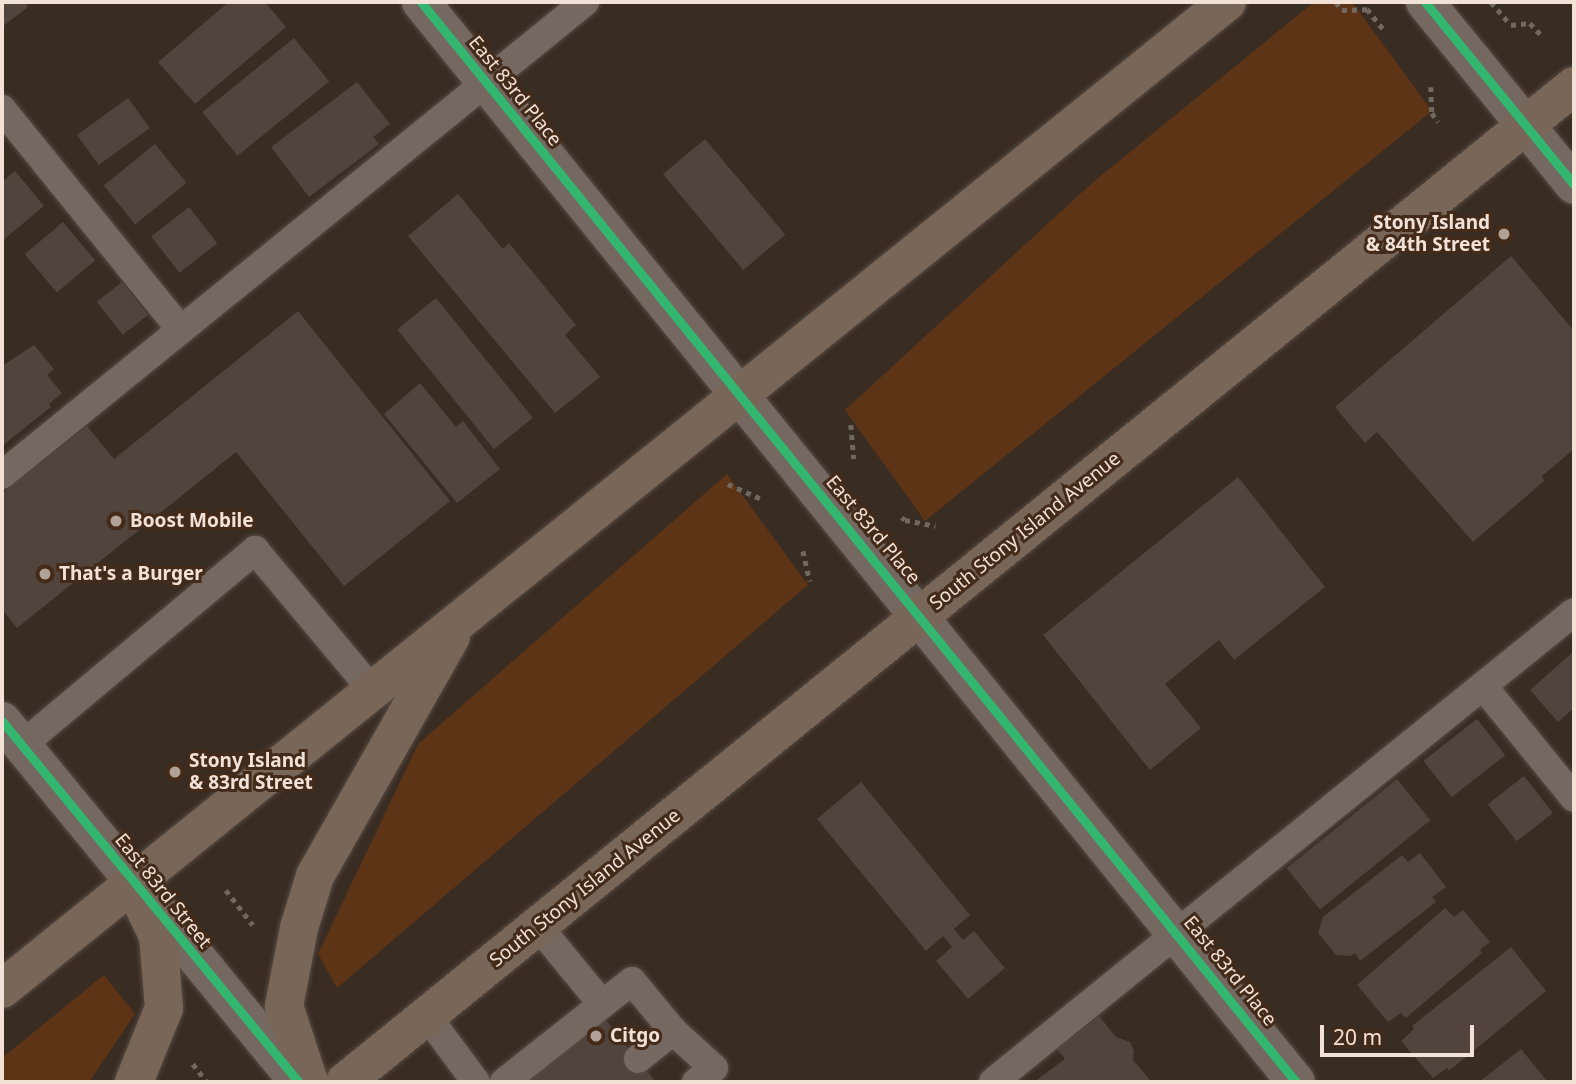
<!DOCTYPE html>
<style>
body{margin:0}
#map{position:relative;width:1576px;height:1084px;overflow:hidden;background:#392c23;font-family:"Noto Sans",sans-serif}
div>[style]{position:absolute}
.green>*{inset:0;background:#5d3415}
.building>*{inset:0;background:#50443d;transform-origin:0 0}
.path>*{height:4.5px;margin-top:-2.25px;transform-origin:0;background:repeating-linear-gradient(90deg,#71685f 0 5px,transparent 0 10px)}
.roads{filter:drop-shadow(0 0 2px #564a42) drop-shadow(0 0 2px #564a42)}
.lane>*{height:28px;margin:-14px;padding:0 14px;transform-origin:14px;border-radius:14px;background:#746861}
.street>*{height:38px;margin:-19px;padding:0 19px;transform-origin:19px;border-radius:19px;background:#746861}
.secondary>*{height:38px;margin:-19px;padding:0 19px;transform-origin:19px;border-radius:19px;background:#746861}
.highway>*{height:38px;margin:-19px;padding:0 19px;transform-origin:19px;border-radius:19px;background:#786759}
.cycleway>*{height:9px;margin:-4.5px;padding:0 4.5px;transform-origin:4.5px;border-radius:4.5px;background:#33b770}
.dots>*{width:19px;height:19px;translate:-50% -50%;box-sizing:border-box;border:4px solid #432a19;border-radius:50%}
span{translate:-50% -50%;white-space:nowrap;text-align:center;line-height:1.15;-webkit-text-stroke:6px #432a19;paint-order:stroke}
.street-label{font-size:19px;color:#f2e1d6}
.poi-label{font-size:19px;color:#f2e1d6;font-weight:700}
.right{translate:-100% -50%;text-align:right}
.left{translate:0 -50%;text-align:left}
.frame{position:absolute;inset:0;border:4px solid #f2e1d6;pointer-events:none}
.scale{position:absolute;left:1320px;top:1025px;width:154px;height:32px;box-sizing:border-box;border:4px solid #f2e1d6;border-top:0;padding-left:9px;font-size:21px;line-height:24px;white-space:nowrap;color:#f2e1d6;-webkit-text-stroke:5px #432a19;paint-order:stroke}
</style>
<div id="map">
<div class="green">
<div style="clip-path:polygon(1314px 2px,1352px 2px,1432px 111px,925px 521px,845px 410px,1092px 183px)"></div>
<div style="clip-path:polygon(727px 474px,808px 585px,337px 988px,318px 954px,418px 744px)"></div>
<div style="clip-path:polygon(104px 975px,135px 1014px,89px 1082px,2px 1082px,2px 1058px)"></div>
</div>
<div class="building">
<div style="clip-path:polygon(2px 2px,25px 2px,28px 7px,2px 27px)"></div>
<div style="clip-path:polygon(229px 2px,265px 2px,286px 27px,195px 104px,158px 62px)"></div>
<div style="left:294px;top:38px;width:56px;height:118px;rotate:51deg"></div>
<div style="clip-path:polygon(357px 82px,390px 124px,373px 137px,379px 144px,309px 197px,271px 147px)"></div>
<div style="left:128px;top:98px;width:37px;height:63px;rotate:54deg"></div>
<div style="left:705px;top:139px;width:125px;height:55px;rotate:50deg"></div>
<div style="left:155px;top:144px;width:50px;height:66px;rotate:51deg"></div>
<div style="clip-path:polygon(15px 171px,44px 206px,2px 241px,2px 182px)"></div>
<div style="clip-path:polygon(458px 194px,503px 249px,509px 243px,576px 325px,565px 335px,600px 377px,555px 413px,408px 236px)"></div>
<div style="left:189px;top:207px;width:46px;height:48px;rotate:52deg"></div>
<div style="left:63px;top:222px;width:50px;height:50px;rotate:50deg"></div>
<div style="clip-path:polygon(1511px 256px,1574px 331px,1574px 449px,1542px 476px,1544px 481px,1473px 542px,1377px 432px,1365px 443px,1335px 407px)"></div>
<div style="left:122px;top:282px;width:42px;height:32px;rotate:52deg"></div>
<div style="left:436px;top:298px;width:154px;height:50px;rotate:51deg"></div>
<div style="clip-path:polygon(298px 311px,450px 501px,344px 586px,236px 452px,17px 628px,2px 609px,2px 494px,87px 426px,114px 459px)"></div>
<div style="clip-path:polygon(34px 345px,54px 369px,47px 375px,62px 393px,49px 404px,51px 407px,2px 446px,2px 366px)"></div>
<div style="clip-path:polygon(420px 383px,456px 427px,463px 421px,500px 469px,457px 503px,384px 414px)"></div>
<div style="clip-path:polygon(1238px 477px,1325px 587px,1234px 660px,1219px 640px,1165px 684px,1201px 728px,1150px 770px,1043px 635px)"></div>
<div style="clip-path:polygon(1574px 651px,1574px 708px,1558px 722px,1530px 690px)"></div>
<div style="left:1477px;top:719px;width:46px;height:68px;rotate:52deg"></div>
<div style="left:1524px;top:776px;width:47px;height:46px;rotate:52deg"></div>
<div style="left:1397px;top:779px;width:53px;height:142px;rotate:51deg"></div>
<div style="clip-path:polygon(861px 782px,970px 915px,954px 929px,963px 940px,974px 931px,1005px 968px,968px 999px,936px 961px,952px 947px,943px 936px,926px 951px,817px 819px)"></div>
<div style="clip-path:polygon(1420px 853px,1446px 887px,1432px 897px,1436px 902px,1360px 961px,1355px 953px,1351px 956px,1336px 955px,1318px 933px,1323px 917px,1402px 855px,1408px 862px)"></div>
<div style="clip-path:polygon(1445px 908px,1454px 917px,1463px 910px,1490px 942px,1480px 950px,1482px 953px,1406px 1018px,1401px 1013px,1388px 1022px,1357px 985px)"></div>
<div style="clip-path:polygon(1511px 947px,1546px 991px,1449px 1071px,1447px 1068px,1433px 1078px,1401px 1041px,1414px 1029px,1412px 1026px)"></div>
<div style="clip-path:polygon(601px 1014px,656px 1082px,515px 1082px)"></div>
<div style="clip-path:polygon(1099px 1016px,1116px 1037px,1130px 1042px,1134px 1051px,1133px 1060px,1150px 1080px,1034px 1082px,1065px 1059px,1057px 1049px)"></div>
<div style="clip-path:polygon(1521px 1049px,1548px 1082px,1479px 1082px)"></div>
</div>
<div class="path">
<div style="left:1336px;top:2px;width:10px;rotate:53deg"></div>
<div style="left:1342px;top:10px;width:25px;rotate:-2deg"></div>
<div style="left:1367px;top:9px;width:28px;rotate:51deg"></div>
<div style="left:1491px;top:2px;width:30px;rotate:49deg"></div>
<div style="left:1511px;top:25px;width:19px;rotate:-6deg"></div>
<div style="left:1530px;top:23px;width:19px;rotate:47deg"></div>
<div style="left:1431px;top:87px;width:26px;rotate:88deg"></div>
<div style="left:1432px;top:113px;width:11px;rotate:56deg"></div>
<div style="left:851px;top:425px;width:34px;rotate:85deg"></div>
<div style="left:728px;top:484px;width:35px;rotate:24deg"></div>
<div style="left:902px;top:517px;width:4px;rotate:45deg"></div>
<div style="left:905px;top:520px;width:31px;rotate:11deg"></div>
<div style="left:803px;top:551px;width:31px;rotate:77deg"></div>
<div style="left:226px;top:890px;width:44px;rotate:52.4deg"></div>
<div style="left:193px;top:1064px;width:23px;rotate:52deg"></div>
</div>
<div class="roads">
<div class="lane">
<div style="left:2px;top:109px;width:284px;rotate:51deg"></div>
<div style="left:2px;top:475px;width:751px;rotate:-39.05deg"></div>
<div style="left:1483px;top:686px;width:144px;rotate:50.9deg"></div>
<div style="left:22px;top:745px;width:304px;rotate:-39.9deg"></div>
<div style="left:255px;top:550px;width:182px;rotate:50.1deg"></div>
<div style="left:538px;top:926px;width:101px;rotate:50.6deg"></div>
<div style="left:427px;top:1016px;width:82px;rotate:53.4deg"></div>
<div style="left:638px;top:1059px;width:45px;rotate:-38.7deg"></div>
<div style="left:504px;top:1082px;width:163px;rotate:-38.3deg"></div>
<div style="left:632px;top:981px;width:65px;rotate:50.6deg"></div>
<div style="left:673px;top:1031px;width:55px;rotate:42.1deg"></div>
<div style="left:714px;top:1068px;width:23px;rotate:142deg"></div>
<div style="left:993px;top:1082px;width:747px;rotate:-38.97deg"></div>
</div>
<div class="street">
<div style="left:421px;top:2px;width:1390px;rotate:50.99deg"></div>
<div style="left:1425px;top:2px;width:236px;rotate:50.8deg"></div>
</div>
<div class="secondary">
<div style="left:2px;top:721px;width:467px;rotate:50.6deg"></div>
</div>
<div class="highway">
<div style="left:133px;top:884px;width:58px;rotate:64.3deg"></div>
<div style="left:158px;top:936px;width:72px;rotate:85.2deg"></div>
<div style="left:164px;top:1008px;width:80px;rotate:112.1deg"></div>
<div style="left:2px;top:989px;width:1573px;rotate:-38.86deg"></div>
<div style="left:309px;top:1082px;width:80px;rotate:-108.2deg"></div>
<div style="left:284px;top:1006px;width:79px;rotate:-79.1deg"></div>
<div style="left:299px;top:928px;width:54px;rotate:-72.9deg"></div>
<div style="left:315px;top:876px;width:275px;rotate:-60.4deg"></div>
<div style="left:345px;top:1082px;width:1582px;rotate:-39.02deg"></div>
</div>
</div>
<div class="cycleway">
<div style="left:421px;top:2px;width:1390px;rotate:50.99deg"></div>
<div style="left:1425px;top:2px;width:236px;rotate:50.8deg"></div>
<div style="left:2px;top:721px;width:467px;rotate:50.6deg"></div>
</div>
<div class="dots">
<div style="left:1504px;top:234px;background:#b1a297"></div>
<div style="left:116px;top:521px;background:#b1a297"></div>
<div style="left:45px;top:574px;background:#b1a297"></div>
<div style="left:175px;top:772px;background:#b1a297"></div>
<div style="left:596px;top:1036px;background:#b1a297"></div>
</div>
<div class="street-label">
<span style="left:515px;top:91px;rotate:51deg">East 83rd Place</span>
<span style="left:873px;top:530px;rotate:50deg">East 83rd Place</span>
<span style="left:1025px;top:531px;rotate:-39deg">South Stony Island Avenue</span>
<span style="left:585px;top:888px;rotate:-39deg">South Stony Island Avenue</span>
<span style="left:163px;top:891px;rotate:51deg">East 83rd Street</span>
<span style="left:1230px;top:971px;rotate:51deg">East 83rd Place</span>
</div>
<div class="poi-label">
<span class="right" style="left:1490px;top:234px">Stony Island<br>&amp; 84th Street</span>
<span class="left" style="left:130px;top:521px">Boost Mobile</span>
<span class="left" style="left:59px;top:574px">That's a Burger</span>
<span class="left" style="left:189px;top:772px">Stony Island<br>&amp; 83rd Street</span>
<span class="left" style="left:610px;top:1036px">Citgo</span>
</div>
<div class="frame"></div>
<div class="scale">20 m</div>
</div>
